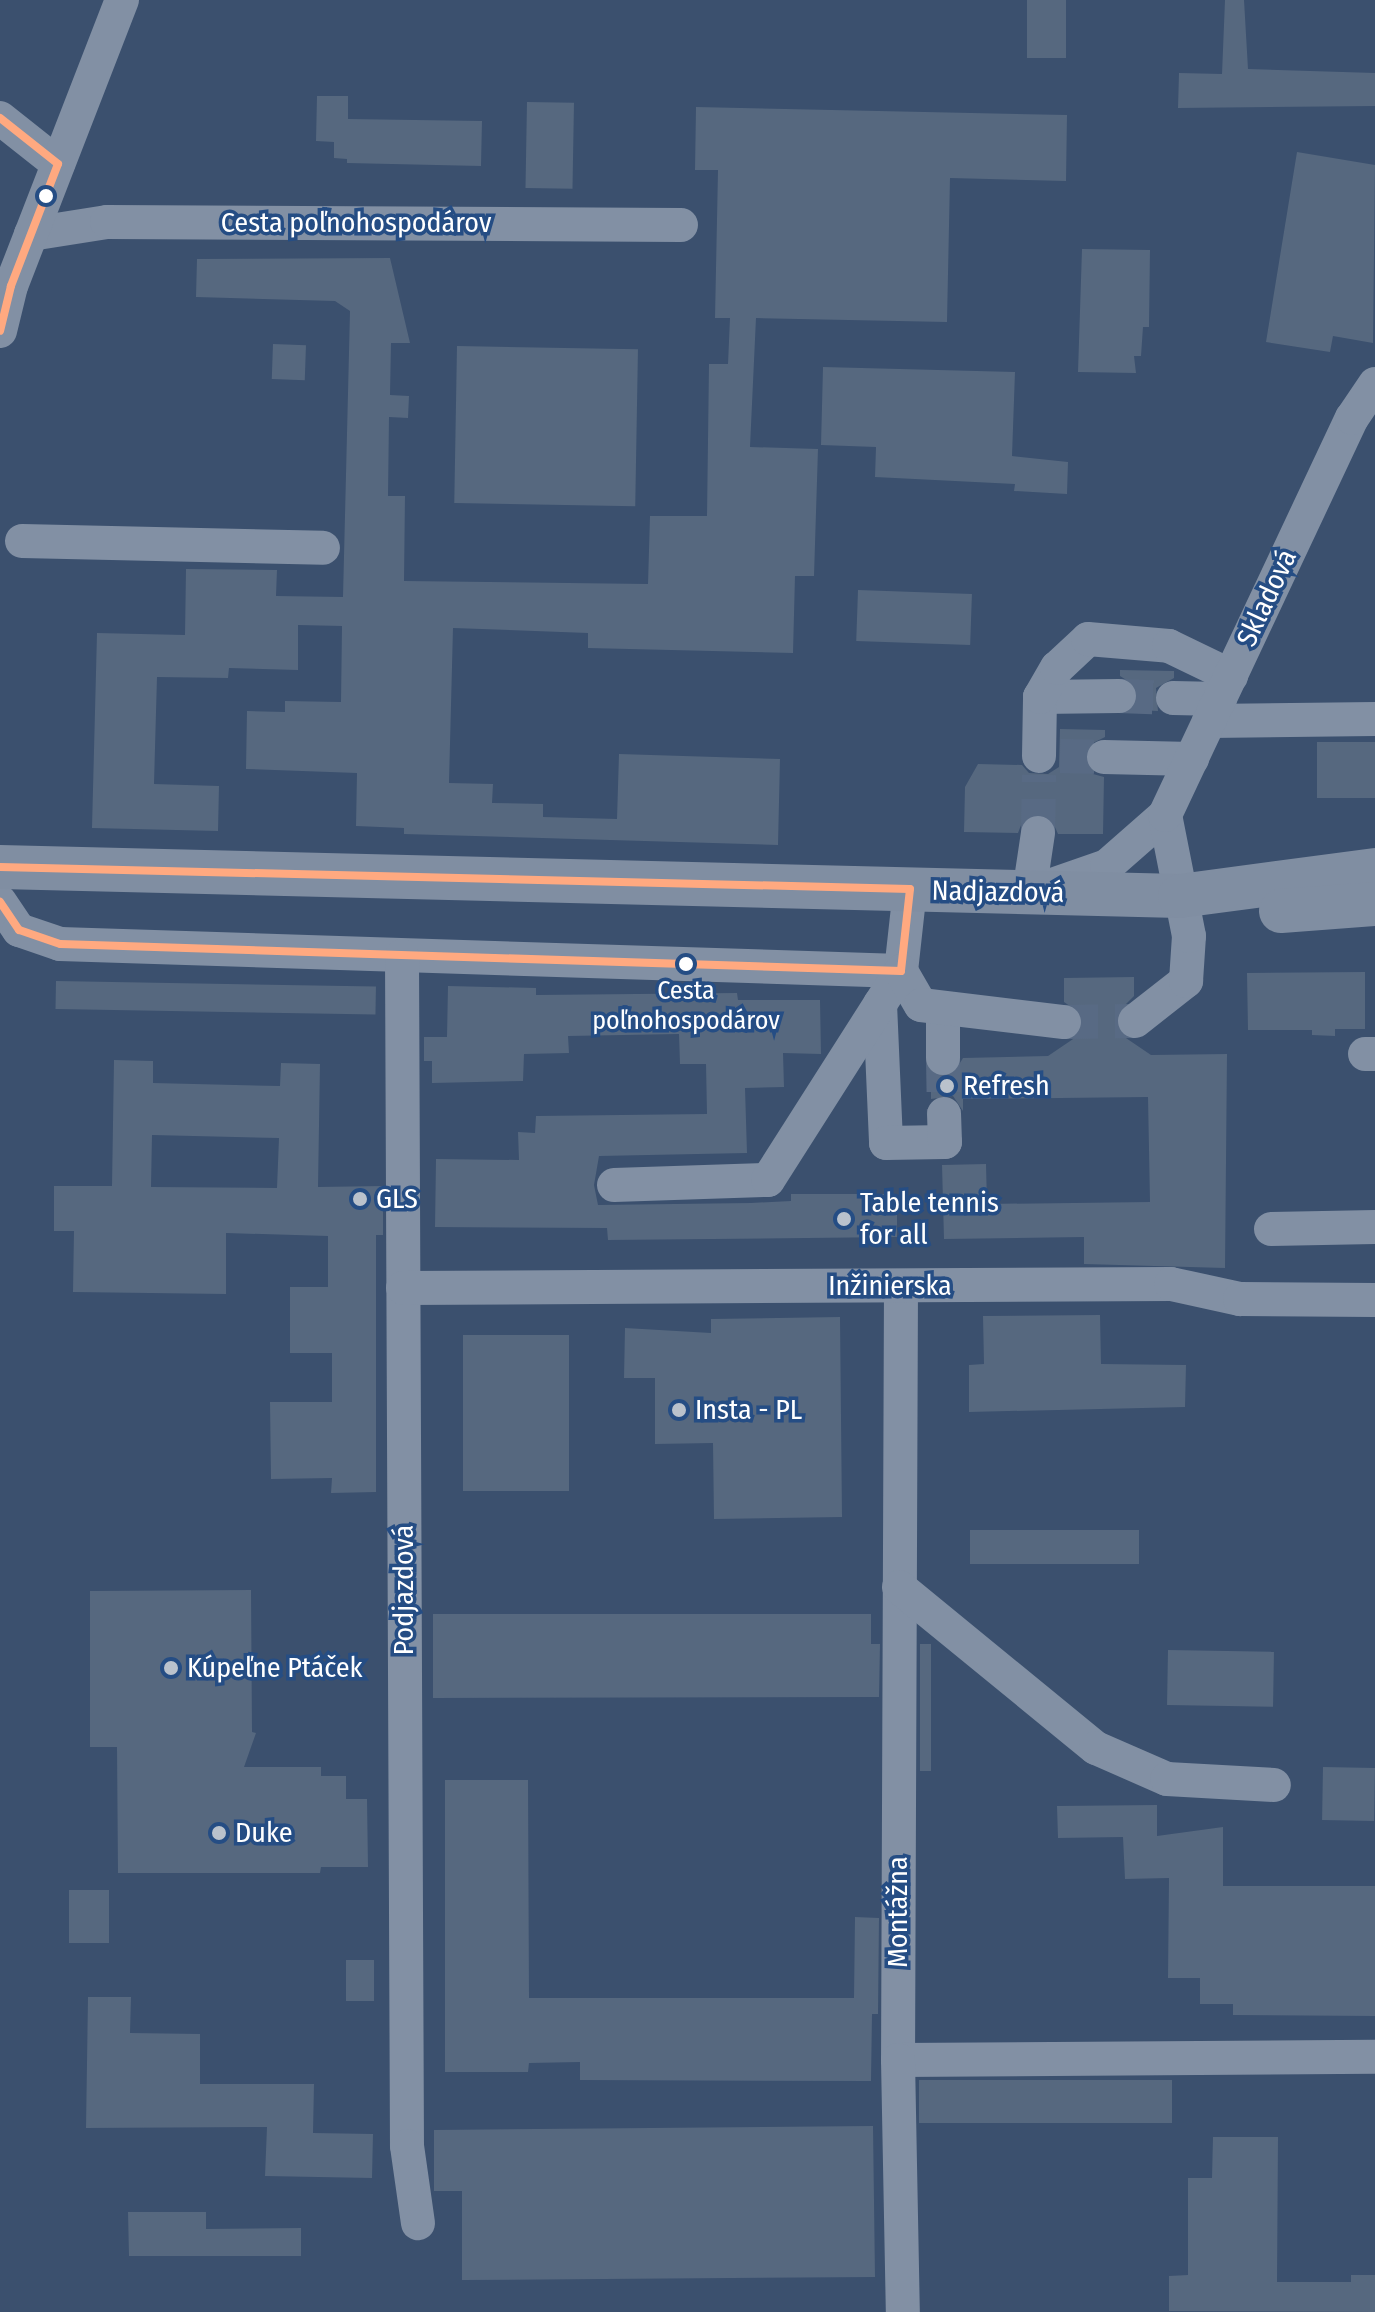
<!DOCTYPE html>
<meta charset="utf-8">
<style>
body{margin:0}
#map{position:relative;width:1375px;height:2312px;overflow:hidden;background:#3b506e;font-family:"Fira Sans Condensed",sans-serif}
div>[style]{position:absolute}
.building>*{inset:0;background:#56687f;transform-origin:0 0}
.minor-tunnel>*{height:34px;margin-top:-17px;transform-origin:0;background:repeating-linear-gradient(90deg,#586a84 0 34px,transparent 0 51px)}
.minor>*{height:34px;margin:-17px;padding:0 17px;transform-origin:17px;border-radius:17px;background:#8290a4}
.major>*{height:44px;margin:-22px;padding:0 22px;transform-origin:22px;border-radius:22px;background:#808ea2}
.bus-1>*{height:8px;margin:-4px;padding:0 4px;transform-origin:4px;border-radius:4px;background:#ffa980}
.dots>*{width:22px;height:22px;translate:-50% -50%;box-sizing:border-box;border:4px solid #254d84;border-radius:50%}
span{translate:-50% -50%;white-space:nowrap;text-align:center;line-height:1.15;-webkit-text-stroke:7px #254d84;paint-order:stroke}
.bus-label{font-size:26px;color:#fff}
.street-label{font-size:28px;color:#fff}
.poi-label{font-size:28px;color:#fff}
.left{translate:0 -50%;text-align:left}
</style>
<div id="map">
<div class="building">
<div style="left:1027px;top:0;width:39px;height:58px"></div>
<div style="clip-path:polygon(1225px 0,1244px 0,1248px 69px,1375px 73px,1375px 106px,1178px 108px,1179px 73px,1222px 74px)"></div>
<div style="clip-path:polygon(317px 96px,348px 96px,348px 119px,482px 121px,481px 166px,347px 163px,347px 159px,334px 158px,334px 142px,316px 141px)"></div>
<div style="left:527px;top:102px;width:47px;height:86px;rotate:1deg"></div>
<div style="clip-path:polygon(696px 107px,1067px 115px,1066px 181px,950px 178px,947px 322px,756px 318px,750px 447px,818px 449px,814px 576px,795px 576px,793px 653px,588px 648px,588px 633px,453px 628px,449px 783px,493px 784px,492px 803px,543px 804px,543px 817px,617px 819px,619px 754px,780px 759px,778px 845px,404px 834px,404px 828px,356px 826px,357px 773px,246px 769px,247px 711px,285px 712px,285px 701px,341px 702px,342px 626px,298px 625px,298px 670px,229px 668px,228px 678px,157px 677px,154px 784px,219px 786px,218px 831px,92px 828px,97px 633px,185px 635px,186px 569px,277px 570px,276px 596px,343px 597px,350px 311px,335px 301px,196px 297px,197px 259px,390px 258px,410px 343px,391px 343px,390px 395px,409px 396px,408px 418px,389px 417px,388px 496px,405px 496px,404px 581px,648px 584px,650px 516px,707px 516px,709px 364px,728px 364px,730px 318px,715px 318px,718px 170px,695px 170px)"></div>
<div style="clip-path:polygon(1297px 152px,1375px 165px,1373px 343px,1333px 336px,1330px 352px,1266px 342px)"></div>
<div style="clip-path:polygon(1082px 249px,1150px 250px,1149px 327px,1143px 327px,1141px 356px,1134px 356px,1136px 373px,1078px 372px)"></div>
<div style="left:273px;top:344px;width:33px;height:35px;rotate:2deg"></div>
<div style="left:457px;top:346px;width:181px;height:157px;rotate:1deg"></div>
<div style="clip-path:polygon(823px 367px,1015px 372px,1012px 456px,1068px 462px,1067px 494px,1014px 491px,1015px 484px,875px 477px,876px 447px,821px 445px)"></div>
<div style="left:858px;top:590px;width:114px;height:51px;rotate:2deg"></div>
<div style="clip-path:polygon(1120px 670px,1174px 671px,1174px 678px,1156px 688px,1158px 711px,1132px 710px,1139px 697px,1136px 686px,1120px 676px)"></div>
<div style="clip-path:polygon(1060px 729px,1105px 730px,1105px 737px,1087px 746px,1084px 757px,1093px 774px,1104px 777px,1103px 834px,1058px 834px,1051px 818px,1040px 813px,1023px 820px,1018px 833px,964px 832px,965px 787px,978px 764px,1022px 765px,1029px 773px,1048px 774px,1059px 767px)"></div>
<div style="left:1375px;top:742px;width:56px;height:58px;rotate:90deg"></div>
<div style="clip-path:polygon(1365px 972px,1365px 1029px,1335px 1029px,1335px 1036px,1312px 1035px,1312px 1030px,1248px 1030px,1247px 973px)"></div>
<div style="clip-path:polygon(1134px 977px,1134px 996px,1116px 1014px,1120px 1034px,1151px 1055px,1227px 1054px,1225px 1268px,1084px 1264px,1084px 1237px,944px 1239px,942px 1165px,986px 1164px,987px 1204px,1150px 1202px,1148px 1097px,963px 1099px,963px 1111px,953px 1096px,931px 1099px,931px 1074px,952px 1076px,963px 1058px,1048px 1056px,1079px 1035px,1083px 1015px,1064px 1002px,1064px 978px)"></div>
<div style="left:56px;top:981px;width:320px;height:28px;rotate:1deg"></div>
<div style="clip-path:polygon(448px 986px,536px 988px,536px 995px,737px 993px,738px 1000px,820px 1000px,821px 1054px,783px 1053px,784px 1087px,745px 1088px,747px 1153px,599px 1156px,594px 1185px,598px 1205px,751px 1203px,791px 1201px,791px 1194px,897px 1194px,897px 1237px,608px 1240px,607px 1228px,435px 1227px,436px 1159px,519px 1160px,518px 1132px,535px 1133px,536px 1116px,707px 1114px,706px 1064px,680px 1064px,679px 1034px,568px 1036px,569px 1053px,524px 1054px,523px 1081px,432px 1083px,432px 1061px,424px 1061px,424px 1037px,447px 1037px)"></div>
<div style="clip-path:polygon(evenodd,114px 1060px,153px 1061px,153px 1083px,280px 1086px,281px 1063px,320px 1064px,318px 1187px,383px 1186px,383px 1235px,376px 1235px,376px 1492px,331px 1493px,332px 1478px,271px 1479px,270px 1402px,332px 1402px,332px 1353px,290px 1353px,290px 1287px,328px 1287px,328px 1236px,226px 1233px,226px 1294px,73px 1292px,74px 1231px,54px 1231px,54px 1186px,112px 1186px,114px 1060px,152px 1135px,279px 1138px,277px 1188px,151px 1187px,152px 1135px)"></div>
<div style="clip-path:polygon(1100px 1315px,1101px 1364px,1186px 1365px,1185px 1407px,969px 1412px,969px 1365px,984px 1364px,983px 1316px)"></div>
<div style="clip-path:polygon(840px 1317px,842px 1517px,714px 1519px,713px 1443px,655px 1444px,655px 1378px,624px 1378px,625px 1328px,711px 1333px,711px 1319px)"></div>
<div style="left:569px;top:1335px;width:156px;height:106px;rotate:90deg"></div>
<div style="left:970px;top:1530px;width:169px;height:34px"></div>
<div style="clip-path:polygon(251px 1590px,252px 1732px,256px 1733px,244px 1767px,321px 1767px,321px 1776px,346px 1776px,346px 1799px,367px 1799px,368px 1867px,321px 1867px,320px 1873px,118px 1873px,117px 1747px,90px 1747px,90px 1591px)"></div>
<div style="clip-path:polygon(433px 1614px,871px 1614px,871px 1644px,880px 1644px,879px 1697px,433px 1698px)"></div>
<div style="left:920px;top:1644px;width:11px;height:127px"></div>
<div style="left:1168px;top:1650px;width:106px;height:55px;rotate:1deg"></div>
<div style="left:1323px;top:1767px;width:52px;height:53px;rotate:1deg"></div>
<div style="clip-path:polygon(445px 1780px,528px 1780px,529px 1998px,854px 1998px,855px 1917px,879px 1918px,878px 2014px,872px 2014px,871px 2081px,580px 2080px,580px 2062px,529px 2063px,528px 2072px,445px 2072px)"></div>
<div style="clip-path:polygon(1157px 1805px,1157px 1836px,1223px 1827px,1223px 1886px,1375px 1886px,1375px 2016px,1233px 2015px,1233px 2004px,1200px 2004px,1200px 1978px,1168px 1978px,1169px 1878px,1125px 1879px,1123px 1837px,1058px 1838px,1057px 1806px)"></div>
<div style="left:69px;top:1890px;width:40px;height:53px"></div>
<div style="left:346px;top:1960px;width:28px;height:41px"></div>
<div style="clip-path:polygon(88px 1997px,131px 1997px,130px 2033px,200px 2034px,200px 2084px,314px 2084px,313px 2133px,373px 2134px,372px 2178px,265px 2176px,267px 2127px,86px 2128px)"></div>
<div style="left:919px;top:2080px;width:253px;height:43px"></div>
<div style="clip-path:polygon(873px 2126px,875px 2277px,462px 2280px,462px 2191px,434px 2191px,434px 2130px)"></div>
<div style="clip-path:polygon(1213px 2137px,1278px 2137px,1277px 2282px,1351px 2282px,1351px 2275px,1375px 2275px,1375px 2312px,1169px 2311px,1169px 2276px,1188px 2275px,1188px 2178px,1212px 2178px)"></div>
<div style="clip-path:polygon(128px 2212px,206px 2212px,206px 2229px,301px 2228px,301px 2256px,129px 2256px)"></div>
</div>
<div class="minor-tunnel">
<div style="left:1119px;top:696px;width:54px;rotate:2.1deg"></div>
<div style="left:1060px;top:756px;width:44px;rotate:1.3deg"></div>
<div style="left:1038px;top:833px;width:58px;rotate:-89deg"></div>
<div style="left:1064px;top:1022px;width:71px;rotate:-0.8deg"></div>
<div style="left:943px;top:1058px;width:56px;rotate:89deg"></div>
</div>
<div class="minor">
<div style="left:0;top:118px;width:74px;rotate:38.4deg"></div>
<div style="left:31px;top:234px;width:77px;rotate:-9deg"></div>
<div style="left:107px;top:222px;width:574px;rotate:0.3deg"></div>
<div style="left:0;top:331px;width:46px;rotate:-76.3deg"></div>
<div style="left:11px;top:286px;width:307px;rotate:-68.8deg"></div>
<div style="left:22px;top:541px;width:301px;rotate:1.3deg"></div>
<div style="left:1040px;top:697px;width:79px;rotate:-0.7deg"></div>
<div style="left:1173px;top:698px;width:47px;rotate:1.2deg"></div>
<div style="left:1209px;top:721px;width:166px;rotate:-0.7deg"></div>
<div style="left:1039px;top:756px;width:59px;rotate:-89deg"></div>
<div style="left:1040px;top:697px;width:34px;rotate:-60deg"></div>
<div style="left:1057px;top:668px;width:42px;rotate:-43.1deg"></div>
<div style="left:1088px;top:639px;width:81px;rotate:4.9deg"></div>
<div style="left:1169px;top:646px;width:69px;rotate:25.8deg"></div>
<div style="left:1104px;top:757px;width:88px;rotate:1.3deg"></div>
<div style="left:1038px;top:833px;width:61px;rotate:98.5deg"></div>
<div style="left:1029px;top:893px;width:83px;rotate:-19.1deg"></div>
<div style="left:1107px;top:866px;width:77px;rotate:-41.3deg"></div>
<div style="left:0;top:902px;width:34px;rotate:56deg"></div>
<div style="left:19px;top:930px;width:43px;rotate:18.9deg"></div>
<div style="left:60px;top:944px;width:841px;rotate:1.84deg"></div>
<div style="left:901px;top:971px;width:82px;rotate:-83.7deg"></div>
<div style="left:402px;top:956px;width:1190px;rotate:89.76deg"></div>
<div style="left:407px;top:2146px;width:78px;rotate:81.9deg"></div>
<div style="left:880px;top:1004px;width:139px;rotate:87.5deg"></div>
<div style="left:886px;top:1143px;width:59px;rotate:-1deg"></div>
<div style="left:945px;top:1142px;width:28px;rotate:-92deg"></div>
<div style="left:943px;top:1011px;width:47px;rotate:90deg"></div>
<div style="left:1135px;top:1021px;width:65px;rotate:-38.1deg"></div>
<div style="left:1186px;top:981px;width:45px;rotate:-86.2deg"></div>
<div style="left:1189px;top:936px;width:123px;rotate:-101.2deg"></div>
<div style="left:1165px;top:815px;width:439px;rotate:-64.8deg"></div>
<div style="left:1352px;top:418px;width:41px;rotate:-55.9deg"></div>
<div style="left:1365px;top:1054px;width:10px"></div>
<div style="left:614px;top:1185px;width:154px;rotate:-1.9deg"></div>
<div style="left:768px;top:1180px;width:248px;rotate:-57.5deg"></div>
<div style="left:901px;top:971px;width:39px;rotate:60deg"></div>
<div style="left:921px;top:1005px;width:144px;rotate:6.8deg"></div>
<div style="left:1271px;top:1229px;width:104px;rotate:-1.1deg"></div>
<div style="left:901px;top:1286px;width:774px;rotate:90.22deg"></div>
<div style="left:898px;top:2060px;width:477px;rotate:-0.4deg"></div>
<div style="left:403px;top:1288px;width:768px;rotate:-0.3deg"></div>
<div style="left:1171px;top:1284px;width:71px;rotate:12.3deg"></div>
<div style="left:1240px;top:1299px;width:135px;rotate:0.4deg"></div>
<div style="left:899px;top:1587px;width:254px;rotate:39.3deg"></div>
<div style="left:1096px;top:1748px;width:77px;rotate:23.6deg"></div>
<div style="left:1167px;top:1779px;width:107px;rotate:3.2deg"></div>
<div style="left:898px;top:2060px;width:252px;rotate:88.9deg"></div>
</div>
<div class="major">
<div style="left:0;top:867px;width:1180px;rotate:1.41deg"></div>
<div style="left:1180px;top:896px;width:197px;rotate:-7.6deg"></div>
<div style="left:1281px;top:911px;width:94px;rotate:-4.3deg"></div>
</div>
<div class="bus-1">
<div style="left:0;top:118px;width:74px;rotate:38.4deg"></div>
<div style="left:58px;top:164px;width:131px;rotate:111.1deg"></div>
<div style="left:11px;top:286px;width:46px;rotate:103.7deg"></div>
<div style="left:0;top:867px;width:910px;rotate:1.38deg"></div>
<div style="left:910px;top:889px;width:82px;rotate:96.3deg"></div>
<div style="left:901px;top:971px;width:841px;rotate:-178.16deg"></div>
<div style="left:60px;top:944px;width:43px;rotate:-161.1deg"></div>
<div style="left:19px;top:930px;width:34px;rotate:-124deg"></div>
</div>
<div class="dots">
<div style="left:46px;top:196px;background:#fff"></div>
<div style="left:686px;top:964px;background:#fff"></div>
<div style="left:947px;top:1086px;background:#bac2cc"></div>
<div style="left:360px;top:1199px;background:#bac2cc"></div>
<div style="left:844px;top:1219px;background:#bac2cc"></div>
<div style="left:679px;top:1410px;background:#bac2cc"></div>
<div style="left:171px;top:1668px;background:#bac2cc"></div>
<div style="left:219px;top:1833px;background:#bac2cc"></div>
</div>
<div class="bus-label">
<span style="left:686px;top:1006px">Cesta<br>poľnohospodárov</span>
</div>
<div class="street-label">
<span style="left:356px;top:223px">Cesta poľnohospodárov</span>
<span style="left:1267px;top:598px;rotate:-65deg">Skladová</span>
<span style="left:998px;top:892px;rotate:1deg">Nadjazdová</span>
<span style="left:890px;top:1286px">Inžinierska</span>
<span style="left:404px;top:1590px;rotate:-90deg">Podjazdová</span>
<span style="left:898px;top:1912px;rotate:-90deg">Montážna</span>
</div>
<div class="poi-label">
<span class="left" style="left:963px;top:1086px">Refresh</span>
<span class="left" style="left:376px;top:1199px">GLS</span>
<span class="left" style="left:860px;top:1219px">Table tennis<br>for all</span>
<span class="left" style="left:695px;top:1410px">Insta - PL</span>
<span class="left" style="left:187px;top:1668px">Kúpeľne Ptáček</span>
<span class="left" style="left:235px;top:1833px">Duke</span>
</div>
</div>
